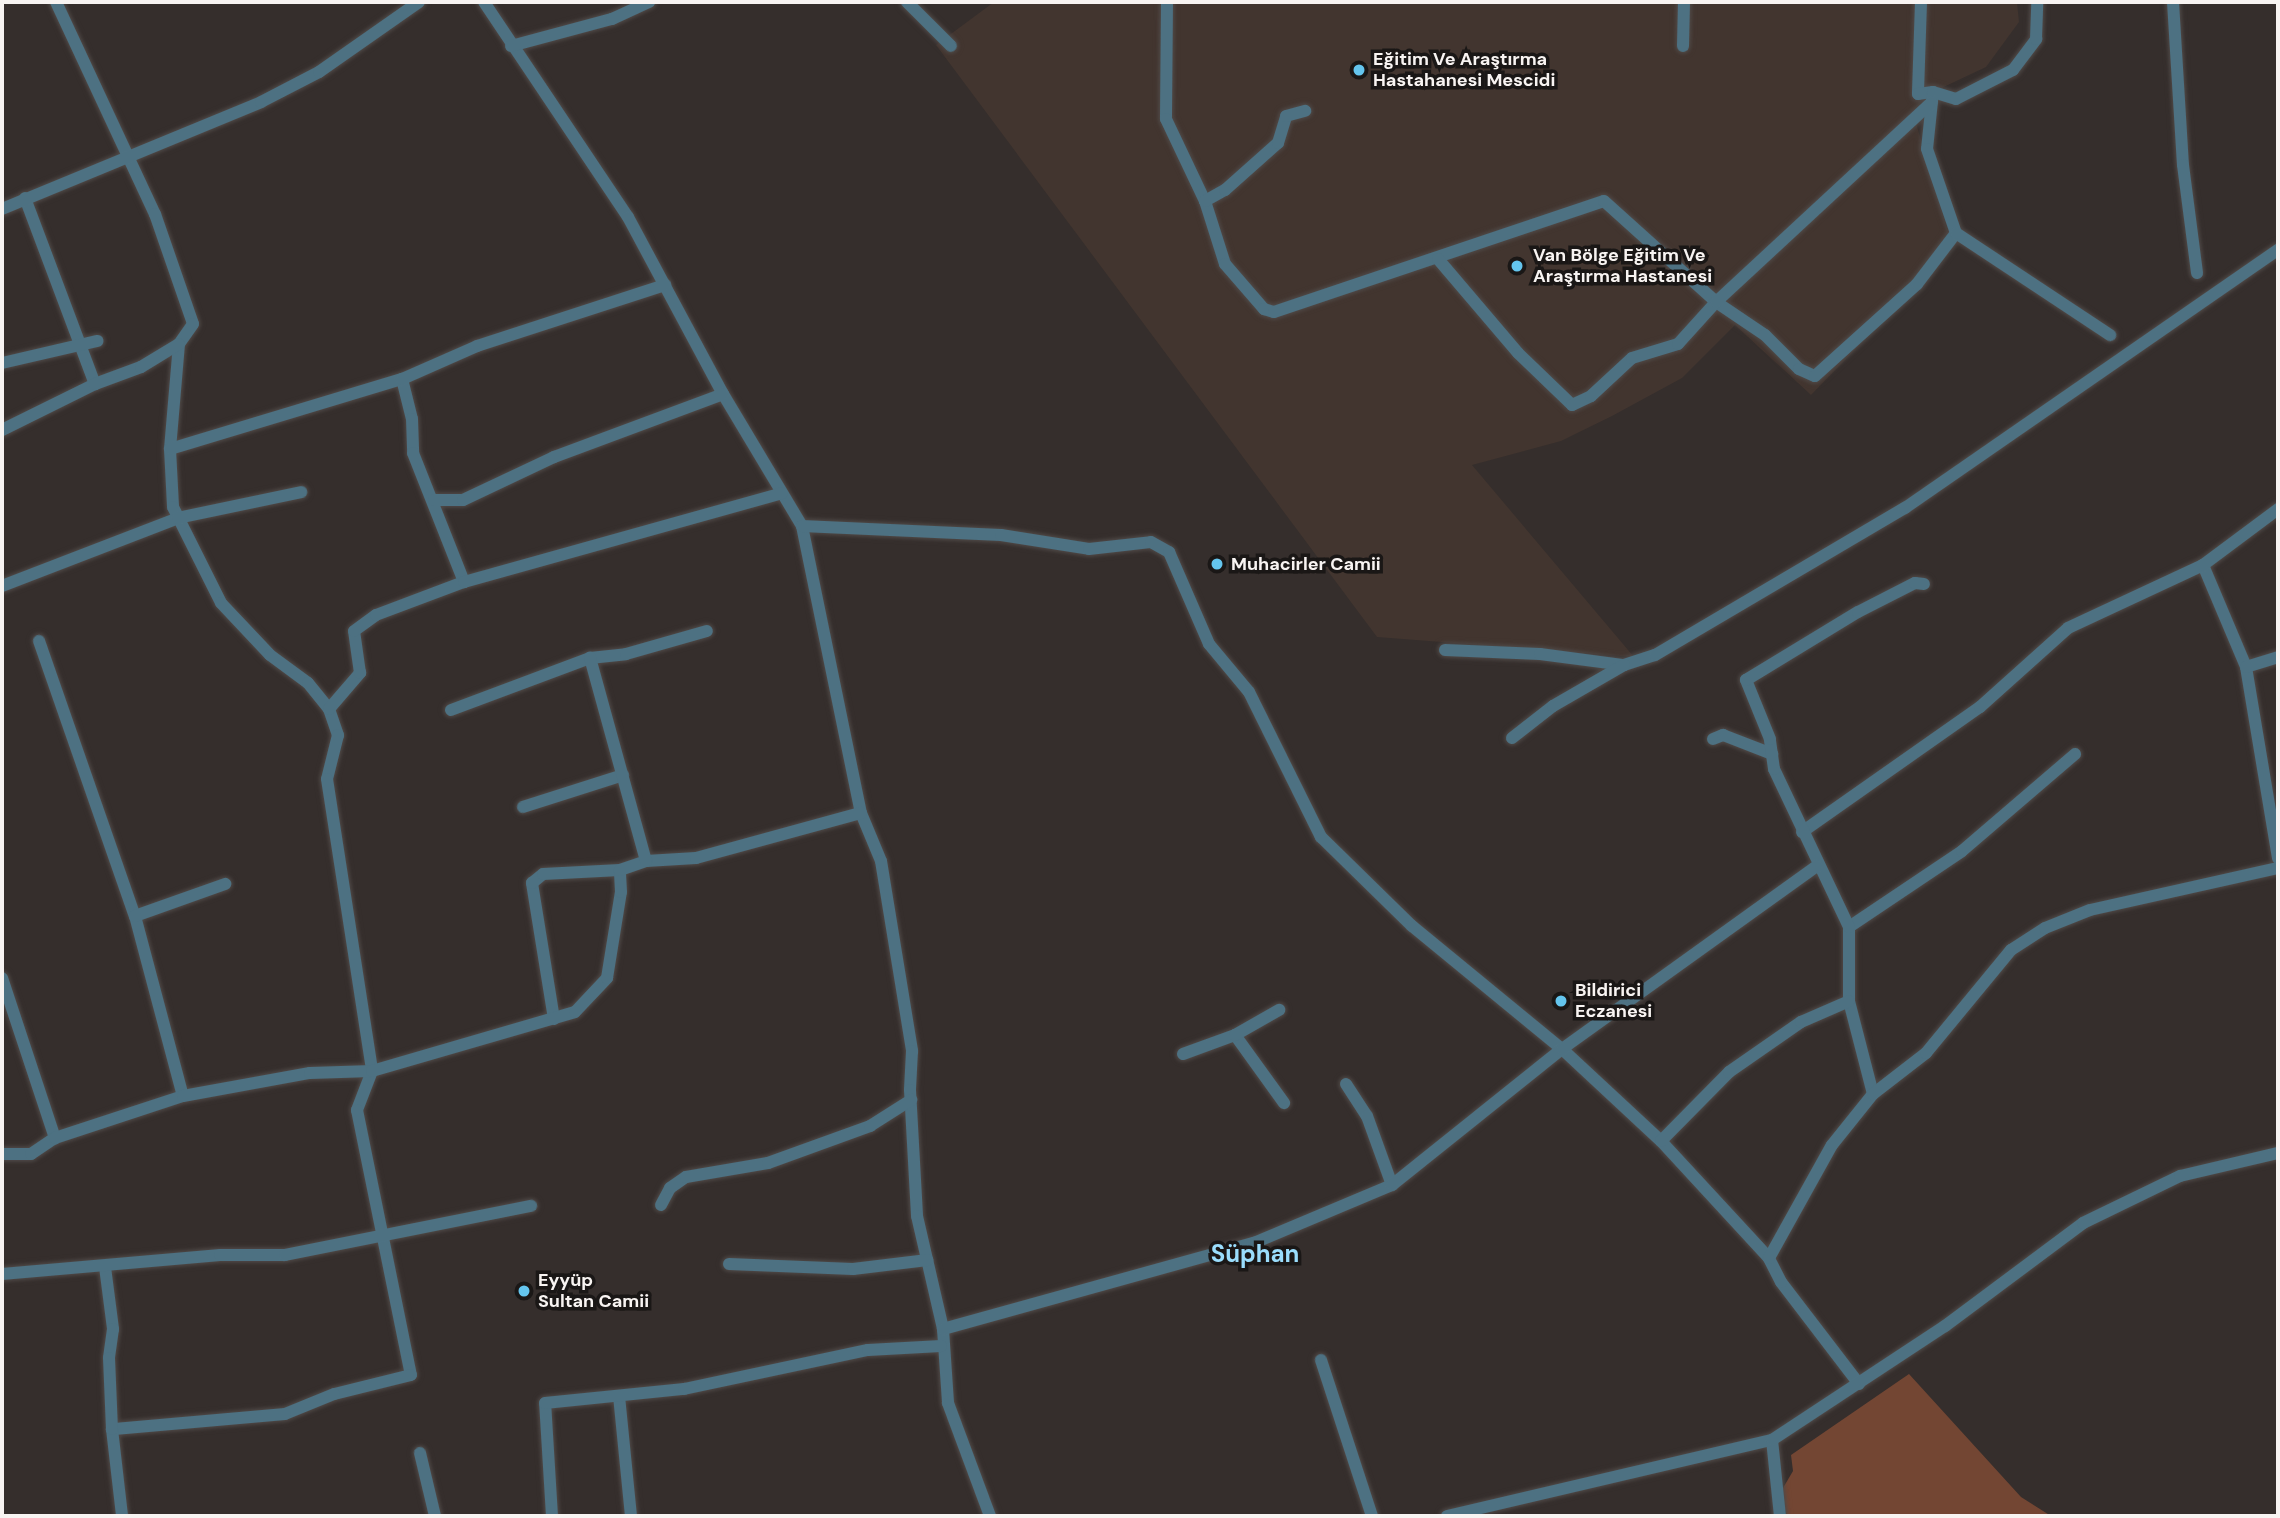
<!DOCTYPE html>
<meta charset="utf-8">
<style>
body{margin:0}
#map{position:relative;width:2280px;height:1518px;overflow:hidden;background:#352e2c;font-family:"DM Sans",sans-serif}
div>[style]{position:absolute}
.built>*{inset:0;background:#42352f}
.green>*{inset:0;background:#734633}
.roads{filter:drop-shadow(0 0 2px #504a48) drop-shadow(0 0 2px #504a48)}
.minor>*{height:12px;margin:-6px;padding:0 6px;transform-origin:6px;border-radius:6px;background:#4d7182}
.dots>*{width:19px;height:19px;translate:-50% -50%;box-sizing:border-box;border:4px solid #1a1716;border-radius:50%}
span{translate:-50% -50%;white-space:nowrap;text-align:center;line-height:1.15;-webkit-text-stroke:7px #1a1716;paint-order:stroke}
.poi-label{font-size:18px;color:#f8f4f2;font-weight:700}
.left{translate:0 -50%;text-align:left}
.district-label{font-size:24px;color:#9addfc;font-weight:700}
.frame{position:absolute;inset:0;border:4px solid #f8f4f2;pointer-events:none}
</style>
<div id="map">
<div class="built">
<div style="clip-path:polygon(994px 2px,2017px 2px,2019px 22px,1986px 67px,1933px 92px,1916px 123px,1951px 243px,1915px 288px,1811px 395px,1735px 325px,1682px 378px,1612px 416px,1561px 441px,1472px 465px,1634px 657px,1377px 637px,936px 45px)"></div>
</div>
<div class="green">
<div style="clip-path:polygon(1909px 1374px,2021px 1497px,2051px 1516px,1787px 1516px,1780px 1493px,1793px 1471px,1791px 1455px)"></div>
</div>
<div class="roads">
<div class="minor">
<div style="left:56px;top:2px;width:234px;rotate:65deg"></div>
<div style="left:155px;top:214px;width:116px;rotate:70.9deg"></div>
<div style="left:193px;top:324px;width:24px;rotate:125deg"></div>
<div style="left:179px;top:344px;width:105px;rotate:94.9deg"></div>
<div style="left:170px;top:449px;width:58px;rotate:87deg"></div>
<div style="left:173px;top:507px;width:107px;rotate:63.4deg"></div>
<div style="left:221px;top:603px;width:71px;rotate:46.7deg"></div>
<div style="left:270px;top:655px;width:47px;rotate:36.4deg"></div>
<div style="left:308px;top:683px;width:33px;rotate:51deg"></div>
<div style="left:329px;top:709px;width:28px;rotate:71deg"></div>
<div style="left:338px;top:735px;width:45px;rotate:104deg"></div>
<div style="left:327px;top:779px;width:295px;rotate:81.2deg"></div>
<div style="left:372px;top:1071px;width:42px;rotate:111deg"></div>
<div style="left:357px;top:1110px;width:270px;rotate:78.5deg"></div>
<div style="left:411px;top:1375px;width:79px;rotate:166.1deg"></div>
<div style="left:334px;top:1394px;width:53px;rotate:157.8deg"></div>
<div style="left:285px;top:1414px;width:174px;rotate:175deg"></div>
<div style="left:112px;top:1429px;width:88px;rotate:83.4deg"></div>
<div style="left:484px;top:2px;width:259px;rotate:56.2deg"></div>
<div style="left:628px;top:217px;width:201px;rotate:61.8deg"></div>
<div style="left:723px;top:394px;width:154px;rotate:59.1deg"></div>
<div style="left:802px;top:526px;width:293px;rotate:78.4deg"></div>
<div style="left:861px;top:813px;width:52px;rotate:67.4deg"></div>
<div style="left:881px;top:861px;width:193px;rotate:80.7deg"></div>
<div style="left:912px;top:1051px;width:39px;rotate:93deg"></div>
<div style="left:910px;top:1090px;width:126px;rotate:86.8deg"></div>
<div style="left:917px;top:1216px;width:116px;rotate:77deg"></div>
<div style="left:943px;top:1329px;width:74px;rotate:86.1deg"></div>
<div style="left:948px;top:1403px;width:121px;rotate:69.6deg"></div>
<div style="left:907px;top:2px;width:62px;rotate:45deg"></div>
<div style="left:1167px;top:2px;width:117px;rotate:90.5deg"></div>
<div style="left:1166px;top:119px;width:91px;rotate:64.6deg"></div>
<div style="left:1205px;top:201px;width:66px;rotate:72.4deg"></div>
<div style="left:1225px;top:264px;width:60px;rotate:49.1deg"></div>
<div style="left:1264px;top:309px;width:10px;rotate:17deg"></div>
<div style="left:1274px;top:312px;width:348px;rotate:-18.6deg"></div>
<div style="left:1604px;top:201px;width:151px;rotate:42deg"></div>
<div style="left:1716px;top:302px;width:59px;rotate:34deg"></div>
<div style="left:1765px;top:335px;width:48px;rotate:45deg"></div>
<div style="left:1799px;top:369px;width:17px;rotate:24deg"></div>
<div style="left:1815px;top:376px;width:137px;rotate:-42deg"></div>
<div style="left:1917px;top:284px;width:64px;rotate:-52.6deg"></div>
<div style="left:1921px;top:2px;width:92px;rotate:91.9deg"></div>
<div style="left:1918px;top:94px;width:15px;rotate:-8deg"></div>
<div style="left:1933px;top:92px;width:57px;rotate:96deg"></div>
<div style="left:1927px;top:149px;width:89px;rotate:71deg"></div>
<div style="left:1956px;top:233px;width:185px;rotate:33.5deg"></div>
<div style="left:2173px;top:2px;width:163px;rotate:86.5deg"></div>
<div style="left:2183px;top:165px;width:109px;rotate:82.6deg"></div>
<div style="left:511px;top:46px;width:105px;rotate:-15deg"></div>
<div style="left:612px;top:19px;width:41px;rotate:-24.7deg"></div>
<div style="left:1683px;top:46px;width:44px;rotate:-88.7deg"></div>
<div style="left:1933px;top:92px;width:24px;rotate:17deg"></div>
<div style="left:1956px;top:99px;width:64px;rotate:-27deg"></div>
<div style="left:2013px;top:70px;width:39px;rotate:-53deg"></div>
<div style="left:2036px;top:39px;width:37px;rotate:-88deg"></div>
<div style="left:25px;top:198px;width:199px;rotate:69.4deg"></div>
<div style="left:1205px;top:201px;width:23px;rotate:-29deg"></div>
<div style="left:1225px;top:190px;width:71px;rotate:-41.6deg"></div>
<div style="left:1278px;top:143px;width:28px;rotate:-73deg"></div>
<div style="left:1286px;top:116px;width:20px;rotate:-15deg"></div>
<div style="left:2px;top:209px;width:280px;rotate:-22.4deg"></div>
<div style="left:261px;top:102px;width:65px;rotate:-27.3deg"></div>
<div style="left:319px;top:72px;width:122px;rotate:-35deg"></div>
<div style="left:1438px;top:259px;width:123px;rotate:49.6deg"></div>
<div style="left:1518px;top:353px;width:75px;rotate:43.9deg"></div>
<div style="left:1572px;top:405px;width:21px;rotate:-25deg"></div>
<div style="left:1591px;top:396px;width:56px;rotate:-42.8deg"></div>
<div style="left:1632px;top:358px;width:48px;rotate:-16.9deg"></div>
<div style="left:1678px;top:344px;width:57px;rotate:-47.9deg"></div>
<div style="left:1716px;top:302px;width:294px;rotate:-42.8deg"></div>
<div style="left:2px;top:363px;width:98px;rotate:-13deg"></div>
<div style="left:402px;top:379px;width:41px;rotate:76deg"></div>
<div style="left:412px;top:419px;width:34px;rotate:88deg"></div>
<div style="left:413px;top:453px;width:139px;rotate:68.4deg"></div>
<div style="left:2px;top:430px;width:104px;rotate:-26.3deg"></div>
<div style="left:95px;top:384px;width:49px;rotate:-20.3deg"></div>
<div style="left:141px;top:367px;width:44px;rotate:-31.2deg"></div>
<div style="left:170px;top:449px;width:242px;rotate:-16.8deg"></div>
<div style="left:402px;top:379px;width:82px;rotate:-23.7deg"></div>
<div style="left:477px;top:346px;width:198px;rotate:-18deg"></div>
<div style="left:434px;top:500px;width:29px"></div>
<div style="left:463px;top:500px;width:101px;rotate:-25.3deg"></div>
<div style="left:554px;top:457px;width:180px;rotate:-20.4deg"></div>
<div style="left:802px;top:526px;width:199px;rotate:2.6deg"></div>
<div style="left:1001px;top:535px;width:89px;rotate:9deg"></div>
<div style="left:1089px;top:549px;width:62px;rotate:-6.4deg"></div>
<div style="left:1151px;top:542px;width:21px;rotate:29deg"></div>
<div style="left:1169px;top:552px;width:100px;rotate:66.5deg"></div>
<div style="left:1209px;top:644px;width:62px;rotate:50.2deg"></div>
<div style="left:1249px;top:692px;width:162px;rotate:63.6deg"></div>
<div style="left:1321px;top:837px;width:127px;rotate:44.4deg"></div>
<div style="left:1412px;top:926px;width:194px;rotate:39.4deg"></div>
<div style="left:1562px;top:1049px;width:135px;rotate:42.9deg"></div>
<div style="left:1661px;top:1141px;width:159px;rotate:47.3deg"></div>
<div style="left:2203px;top:565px;width:111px;rotate:67.1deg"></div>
<div style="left:2246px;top:667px;width:194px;rotate:80.5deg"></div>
<div style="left:2px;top:586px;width:189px;rotate:-21.1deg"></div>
<div style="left:178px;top:518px;width:126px;rotate:-11.9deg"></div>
<div style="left:39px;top:641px;width:291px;rotate:70.8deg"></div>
<div style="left:135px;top:916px;width:186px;rotate:75.1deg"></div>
<div style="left:1445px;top:650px;width:95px;rotate:2.4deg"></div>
<div style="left:1540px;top:654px;width:85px;rotate:7.5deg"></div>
<div style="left:1624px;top:665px;width:33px;rotate:-18deg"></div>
<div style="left:1655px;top:655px;width:290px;rotate:-30.5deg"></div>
<div style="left:1905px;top:508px;width:454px;rotate:-34.7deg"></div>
<div style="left:2246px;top:667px;width:34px;rotate:-17deg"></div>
<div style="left:329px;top:709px;width:48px;rotate:-49.3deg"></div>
<div style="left:360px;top:673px;width:42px;rotate:-98.1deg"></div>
<div style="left:354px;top:631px;width:27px;rotate:-36deg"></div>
<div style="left:376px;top:615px;width:94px;rotate:-20.6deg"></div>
<div style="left:464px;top:582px;width:330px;rotate:-15.6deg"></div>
<div style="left:451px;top:710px;width:148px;rotate:-20.5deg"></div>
<div style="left:590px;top:658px;width:36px;rotate:-6deg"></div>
<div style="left:626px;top:654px;width:84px;rotate:-15.9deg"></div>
<div style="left:1512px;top:738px;width:52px;rotate:-38deg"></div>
<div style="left:1553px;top:706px;width:82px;rotate:-30deg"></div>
<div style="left:1713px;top:739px;width:11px;rotate:-22deg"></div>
<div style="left:1723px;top:735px;width:53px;rotate:21.2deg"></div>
<div style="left:523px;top:807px;width:105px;rotate:-17.7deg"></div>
<div style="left:1802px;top:832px;width:218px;rotate:-35.1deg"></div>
<div style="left:1980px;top:707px;width:118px;rotate:-41.9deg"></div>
<div style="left:2068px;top:628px;width:149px;rotate:-25deg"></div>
<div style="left:2203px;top:565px;width:94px;rotate:-36.7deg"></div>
<div style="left:646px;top:861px;width:50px;rotate:-3.4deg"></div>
<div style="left:696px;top:858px;width:171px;rotate:-15.3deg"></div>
<div style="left:135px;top:916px;width:96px;rotate:-19.6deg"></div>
<div style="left:1849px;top:927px;width:136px;rotate:-33.9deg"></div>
<div style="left:1962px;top:851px;width:149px;rotate:-40.6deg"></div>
<div style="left:2px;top:978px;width:169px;rotate:71.7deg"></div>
<div style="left:554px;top:1019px;width:138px;rotate:-99.2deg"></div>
<div style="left:532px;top:883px;width:14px;rotate:-39deg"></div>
<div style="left:543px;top:874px;width:77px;rotate:-3deg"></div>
<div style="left:1235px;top:1035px;width:84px;rotate:54.2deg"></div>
<div style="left:1183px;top:1054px;width:55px;rotate:-20.1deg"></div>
<div style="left:1235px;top:1035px;width:51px;rotate:-29.6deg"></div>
<div style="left:1346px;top:1084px;width:38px;rotate:57deg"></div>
<div style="left:1367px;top:1116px;width:73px;rotate:70.1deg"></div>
<div style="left:1873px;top:1094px;width:96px;rotate:-104.5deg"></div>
<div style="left:1849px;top:1001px;width:74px;rotate:-90deg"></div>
<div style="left:1849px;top:927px;width:175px;rotate:-115.4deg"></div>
<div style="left:1774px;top:769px;width:30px;rotate:-98deg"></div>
<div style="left:1770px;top:739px;width:64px;rotate:-112.1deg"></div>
<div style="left:1746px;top:680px;width:131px;rotate:-31.3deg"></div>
<div style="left:1858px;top:612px;width:64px;rotate:-27deg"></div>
<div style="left:1915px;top:583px;width:9px;rotate:6deg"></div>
<div style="left:1661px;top:1141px;width:97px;rotate:-45.4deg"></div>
<div style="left:1729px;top:1072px;width:88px;rotate:-34.8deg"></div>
<div style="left:1801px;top:1022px;width:52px;rotate:-23.6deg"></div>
<div style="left:2px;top:1154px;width:29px"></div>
<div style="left:31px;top:1154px;width:29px;rotate:-34deg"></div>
<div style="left:55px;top:1138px;width:135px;rotate:-18.2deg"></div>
<div style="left:183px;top:1096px;width:129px;rotate:-10.3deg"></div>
<div style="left:310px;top:1073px;width:62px;rotate:-1.8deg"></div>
<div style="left:372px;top:1071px;width:211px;rotate:-16.2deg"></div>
<div style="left:575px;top:1012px;width:47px;rotate:-46.7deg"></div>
<div style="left:607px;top:978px;width:87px;rotate:-80.8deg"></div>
<div style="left:621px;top:892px;width:22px;rotate:-93deg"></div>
<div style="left:620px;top:870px;width:28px;rotate:-19deg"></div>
<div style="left:646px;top:861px;width:211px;rotate:-105.4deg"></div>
<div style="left:661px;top:1205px;width:19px;rotate:-62deg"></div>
<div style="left:670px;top:1188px;width:19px;rotate:-35deg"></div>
<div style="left:686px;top:1177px;width:83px;rotate:-9.7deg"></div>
<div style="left:768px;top:1163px;width:109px;rotate:-19.9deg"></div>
<div style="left:870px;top:1126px;width:49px;rotate:-32.4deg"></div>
<div style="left:729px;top:1264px;width:124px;rotate:2.3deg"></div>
<div style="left:853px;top:1269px;width:75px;rotate:-6.9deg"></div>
<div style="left:105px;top:1267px;width:63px;rotate:82.6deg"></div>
<div style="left:113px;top:1329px;width:29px;rotate:98deg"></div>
<div style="left:109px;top:1358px;width:71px;rotate:87.6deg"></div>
<div style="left:2px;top:1274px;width:219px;rotate:-5deg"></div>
<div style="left:220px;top:1255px;width:65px"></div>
<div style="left:285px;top:1255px;width:251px;rotate:-11.3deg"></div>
<div style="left:943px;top:1329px;width:323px;rotate:-15.5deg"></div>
<div style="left:1254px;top:1243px;width:150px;rotate:-22.8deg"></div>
<div style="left:1392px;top:1185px;width:218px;rotate:-38.7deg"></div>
<div style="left:1562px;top:1049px;width:314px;rotate:-35.7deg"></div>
<div style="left:1321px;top:1360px;width:164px;rotate:71.9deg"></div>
<div style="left:1859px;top:1384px;width:128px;rotate:-127.4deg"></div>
<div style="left:1781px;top:1282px;width:27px;rotate:-117deg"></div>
<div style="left:1769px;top:1258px;width:129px;rotate:-60.9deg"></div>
<div style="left:1832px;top:1145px;width:65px;rotate:-51.2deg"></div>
<div style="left:1873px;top:1094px;width:67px;rotate:-37.7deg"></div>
<div style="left:1926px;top:1053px;width:134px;rotate:-50.5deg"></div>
<div style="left:2011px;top:950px;width:40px;rotate:-32.9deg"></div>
<div style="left:2045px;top:928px;width:48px;rotate:-21.8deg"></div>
<div style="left:2090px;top:910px;width:193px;rotate:-12.6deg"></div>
<div style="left:619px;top:1396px;width:121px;rotate:84.3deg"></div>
<div style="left:1772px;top:1440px;width:76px;rotate:84deg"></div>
<div style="left:420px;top:1453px;width:65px;rotate:76.6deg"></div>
<div style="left:552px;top:1516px;width:113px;rotate:-93.5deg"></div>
<div style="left:545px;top:1403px;width:140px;rotate:-5.8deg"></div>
<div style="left:684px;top:1389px;width:188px;rotate:-12deg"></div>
<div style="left:868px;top:1350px;width:73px;rotate:-3.1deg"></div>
<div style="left:1447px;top:1516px;width:334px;rotate:-13.2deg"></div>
<div style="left:1772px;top:1440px;width:207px;rotate:-33.4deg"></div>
<div style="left:1945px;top:1326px;width:172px;rotate:-36.7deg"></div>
<div style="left:2083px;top:1223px;width:108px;rotate:-25.9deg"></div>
<div style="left:2180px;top:1176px;width:101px;rotate:-13.2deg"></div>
</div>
</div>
<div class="dots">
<div style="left:1359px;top:70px;background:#64c5ee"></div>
<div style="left:1517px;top:266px;background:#64c5ee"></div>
<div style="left:1217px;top:564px;background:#64c5ee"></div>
<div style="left:1561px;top:1001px;background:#64c5ee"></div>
<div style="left:524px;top:1291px;background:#64c5ee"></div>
</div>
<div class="poi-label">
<span class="left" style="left:1373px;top:70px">Eğitim Ve Araştırma<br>Hastahanesi Mescidi</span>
<span class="left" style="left:1533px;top:266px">Van Bölge Eğitim Ve<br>Araştırma Hastanesi</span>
<span class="left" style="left:1231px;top:564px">Muhacirler Camii</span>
<span class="left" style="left:1575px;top:1001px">Bildirici<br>Eczanesi</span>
<span class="left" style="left:538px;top:1291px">Eyyüp<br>Sultan Camii</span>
</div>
<div class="district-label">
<span style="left:1255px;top:1254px">Süphan</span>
</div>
<div class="frame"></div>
</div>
